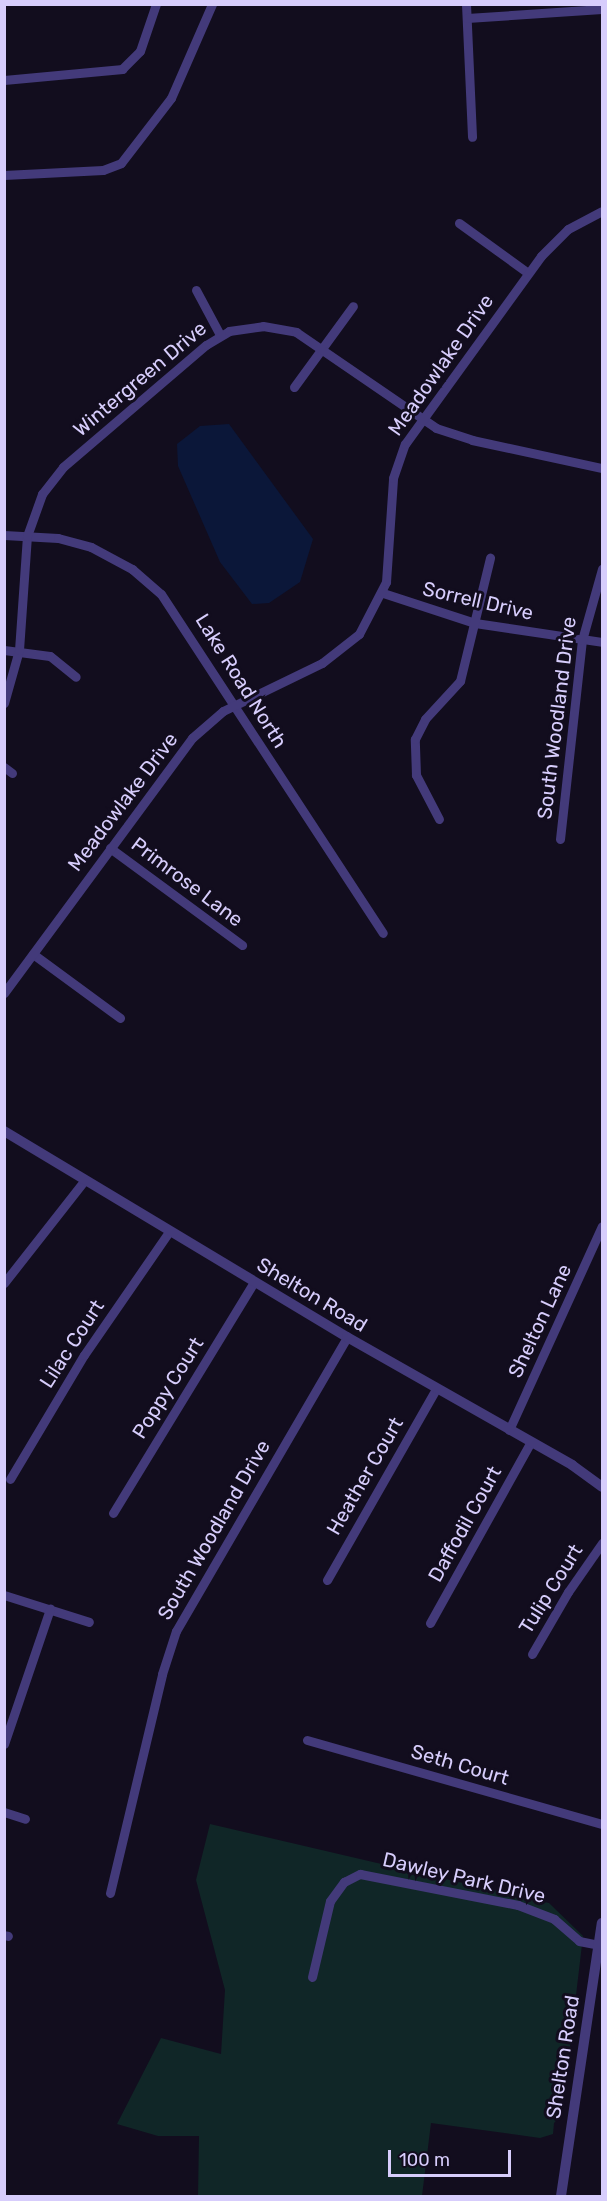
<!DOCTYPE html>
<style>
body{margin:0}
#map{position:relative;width:607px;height:2201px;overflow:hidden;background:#120d1e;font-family:Rubik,sans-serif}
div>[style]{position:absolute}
.green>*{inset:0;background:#102627}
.water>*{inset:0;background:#0b1739}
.minor>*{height:9px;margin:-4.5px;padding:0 4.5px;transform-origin:4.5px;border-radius:4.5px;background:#433a7a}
.tertiary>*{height:10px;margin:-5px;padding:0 5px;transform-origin:5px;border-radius:5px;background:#433a7a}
span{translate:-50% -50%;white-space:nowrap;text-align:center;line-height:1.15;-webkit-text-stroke:6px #120d1e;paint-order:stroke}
.street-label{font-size:20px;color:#d7cdfc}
.frame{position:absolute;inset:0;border:6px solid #d7cdfc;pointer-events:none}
.scale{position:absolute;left:388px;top:2150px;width:123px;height:27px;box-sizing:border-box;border:3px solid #d7cdfc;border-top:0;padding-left:8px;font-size:18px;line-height:21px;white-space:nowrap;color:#d7cdfc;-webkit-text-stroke:4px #120d1e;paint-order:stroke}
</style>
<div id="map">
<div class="green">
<div style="clip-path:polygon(210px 1824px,549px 1903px,583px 1936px,562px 2114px,554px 2123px,553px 2134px,540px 2138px,431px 2123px,422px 2196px,198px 2196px,199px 2136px,158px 2136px,117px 2124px,161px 2038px,221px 2054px,225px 1990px,196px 1880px)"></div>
</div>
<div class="water">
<div style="clip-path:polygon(229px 424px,313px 539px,300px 582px,269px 603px,252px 604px,220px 562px,178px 466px,177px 444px,200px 426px)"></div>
</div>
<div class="minor">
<div style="left:466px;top:4px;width:133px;rotate:87.4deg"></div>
<div style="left:467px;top:18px;width:135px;rotate:-3.8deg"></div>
<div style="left:4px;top:80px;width:119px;rotate:-5.3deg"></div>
<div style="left:122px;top:69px;width:25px;rotate:-45deg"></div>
<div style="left:140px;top:51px;width:50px;rotate:-71.2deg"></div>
<div style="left:4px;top:175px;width:99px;rotate:-2.9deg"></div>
<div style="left:103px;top:170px;width:19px;rotate:-21deg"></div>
<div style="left:121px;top:163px;width:82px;rotate:-52.4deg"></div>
<div style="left:171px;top:98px;width:103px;rotate:-66.4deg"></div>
<div style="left:459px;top:223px;width:85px;rotate:35.9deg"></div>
<div style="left:196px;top:290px;width:51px;rotate:61.9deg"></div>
<div style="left:294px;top:387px;width:100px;rotate:-53.9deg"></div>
<div style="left:4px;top:535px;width:54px;rotate:3.2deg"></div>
<div style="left:58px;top:538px;width:34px;rotate:15deg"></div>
<div style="left:91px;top:547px;width:47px;rotate:28.2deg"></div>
<div style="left:132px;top:569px;width:38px;rotate:41deg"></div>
<div style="left:161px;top:594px;width:405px;rotate:56.8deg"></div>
<div style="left:383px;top:593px;width:97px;rotate:18.1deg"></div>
<div style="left:475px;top:623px;width:128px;rotate:8.5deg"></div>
<div style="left:4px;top:650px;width:46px;rotate:7.4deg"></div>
<div style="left:50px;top:656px;width:33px;rotate:39deg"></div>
<div style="left:4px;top:703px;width:55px;rotate:-74.2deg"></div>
<div style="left:19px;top:650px;width:114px;rotate:-86deg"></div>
<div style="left:27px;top:536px;width:45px;rotate:-70.3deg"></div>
<div style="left:42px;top:494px;width:34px;rotate:-52deg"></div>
<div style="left:63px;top:467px;width:188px;rotate:-40.5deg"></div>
<div style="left:206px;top:345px;width:27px;rotate:-31deg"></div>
<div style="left:229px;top:331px;width:34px;rotate:-8deg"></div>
<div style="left:263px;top:326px;width:34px;rotate:10deg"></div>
<div style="left:296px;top:332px;width:170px;rotate:34.4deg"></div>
<div style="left:436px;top:428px;width:38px;rotate:18deg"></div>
<div style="left:472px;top:440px;width:133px;rotate:12.2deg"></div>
<div style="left:4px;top:767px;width:10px;rotate:37deg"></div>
<div style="left:439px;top:819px;width:50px;rotate:-117.6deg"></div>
<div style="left:416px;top:775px;width:36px;rotate:-92deg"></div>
<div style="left:415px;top:739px;width:22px;rotate:-63deg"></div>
<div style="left:425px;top:719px;width:52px;rotate:-47.4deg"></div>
<div style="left:460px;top:681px;width:127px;rotate:-76.3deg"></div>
<div style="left:560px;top:839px;width:200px;rotate:-83.7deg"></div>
<div style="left:582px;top:640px;width:74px;rotate:-74.3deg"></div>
<div style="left:110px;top:848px;width:164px;rotate:36.3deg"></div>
<div style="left:33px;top:954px;width:108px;rotate:36.3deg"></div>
<div style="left:4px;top:993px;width:317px;rotate:-53.6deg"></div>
<div style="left:192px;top:738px;width:41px;rotate:-41.1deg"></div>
<div style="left:223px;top:711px;width:110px;rotate:-25.9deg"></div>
<div style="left:322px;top:663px;width:47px;rotate:-38.1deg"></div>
<div style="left:359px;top:634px;width:59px;rotate:-62.6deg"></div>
<div style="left:386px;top:582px;width:104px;rotate:-86.1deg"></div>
<div style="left:393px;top:478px;width:36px;rotate:-71deg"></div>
<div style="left:405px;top:444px;width:232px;rotate:-54.1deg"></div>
<div style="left:541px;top:256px;width:38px;rotate:-45deg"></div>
<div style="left:568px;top:229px;width:38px;rotate:-28deg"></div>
<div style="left:4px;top:1283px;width:130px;rotate:-51.9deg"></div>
<div style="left:509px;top:1430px;width:224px;rotate:-65.5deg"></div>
<div style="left:10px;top:1479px;width:144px;rotate:-59.2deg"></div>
<div style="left:84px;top:1355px;width:150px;rotate:-55.4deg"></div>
<div style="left:113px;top:1513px;width:271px;rotate:-58.6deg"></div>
<div style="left:327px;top:1580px;width:220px;rotate:-60.3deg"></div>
<div style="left:4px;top:1595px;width:89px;rotate:17.6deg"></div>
<div style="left:430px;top:1623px;width:206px;rotate:-60.9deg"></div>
<div style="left:532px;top:1654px;width:72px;rotate:-59.9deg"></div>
<div style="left:568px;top:1592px;width:60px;rotate:-55.2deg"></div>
<div style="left:307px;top:1740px;width:307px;rotate:15.9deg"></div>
<div style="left:4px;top:1744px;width:143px;rotate:-71.2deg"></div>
<div style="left:4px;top:1812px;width:22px;rotate:18deg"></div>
<div style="left:110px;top:1893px;width:225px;rotate:-76.6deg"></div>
<div style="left:162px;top:1674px;width:45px;rotate:-72deg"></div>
<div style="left:176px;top:1631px;width:340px;rotate:-59.8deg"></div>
<div style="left:4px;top:1935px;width:4px;rotate:14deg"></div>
<div style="left:312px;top:1977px;width:78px;rotate:-76.7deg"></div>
<div style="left:330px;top:1901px;width:24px;rotate:-54deg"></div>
<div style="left:344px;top:1882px;width:18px;rotate:-27deg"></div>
<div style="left:360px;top:1874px;width:161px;rotate:11.1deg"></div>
<div style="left:518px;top:1905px;width:39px;rotate:21deg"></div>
<div style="left:554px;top:1919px;width:33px;rotate:41deg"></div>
<div style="left:579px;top:1941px;width:20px;rotate:11deg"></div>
</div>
<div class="tertiary">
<div style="left:4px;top:1131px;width:400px;rotate:31deg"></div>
<div style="left:347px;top:1337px;width:259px;rotate:29.6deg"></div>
<div style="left:572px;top:1465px;width:37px;rotate:36deg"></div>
<div style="left:561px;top:2196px;width:276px;rotate:-81.5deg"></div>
</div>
<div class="street-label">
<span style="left:441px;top:365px;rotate:-55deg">Meadowlake Drive</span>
<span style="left:140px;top:379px;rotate:-40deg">Wintergreen Drive</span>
<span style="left:478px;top:601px;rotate:13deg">Sorrell Drive</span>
<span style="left:241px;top:681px;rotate:58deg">Lake Road North</span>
<span style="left:557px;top:718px;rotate:-83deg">South Woodland Drive</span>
<span style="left:123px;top:802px;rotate:-53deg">Meadowlake Drive</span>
<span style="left:187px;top:882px;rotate:37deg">Primrose Lane</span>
<span style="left:312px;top:1295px;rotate:31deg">Shelton Road</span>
<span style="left:540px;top:1321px;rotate:-65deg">Shelton Lane</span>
<span style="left:72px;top:1344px;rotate:-57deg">Lilac Court</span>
<span style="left:168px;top:1388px;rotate:-58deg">Poppy Court</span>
<span style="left:365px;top:1476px;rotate:-60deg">Heather Court</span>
<span style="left:465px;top:1524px;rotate:-61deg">Daffodil Court</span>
<span style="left:214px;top:1530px;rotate:-60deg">South Woodland Drive</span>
<span style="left:551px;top:1589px;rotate:-58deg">Tulip Court</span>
<span style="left:460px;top:1765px;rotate:16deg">Seth Court</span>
<span style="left:464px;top:1878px;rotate:13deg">Dawley Park Drive</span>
<span style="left:563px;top:2057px;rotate:-81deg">Shelton Road</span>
</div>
<div class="frame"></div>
<div class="scale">100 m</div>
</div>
